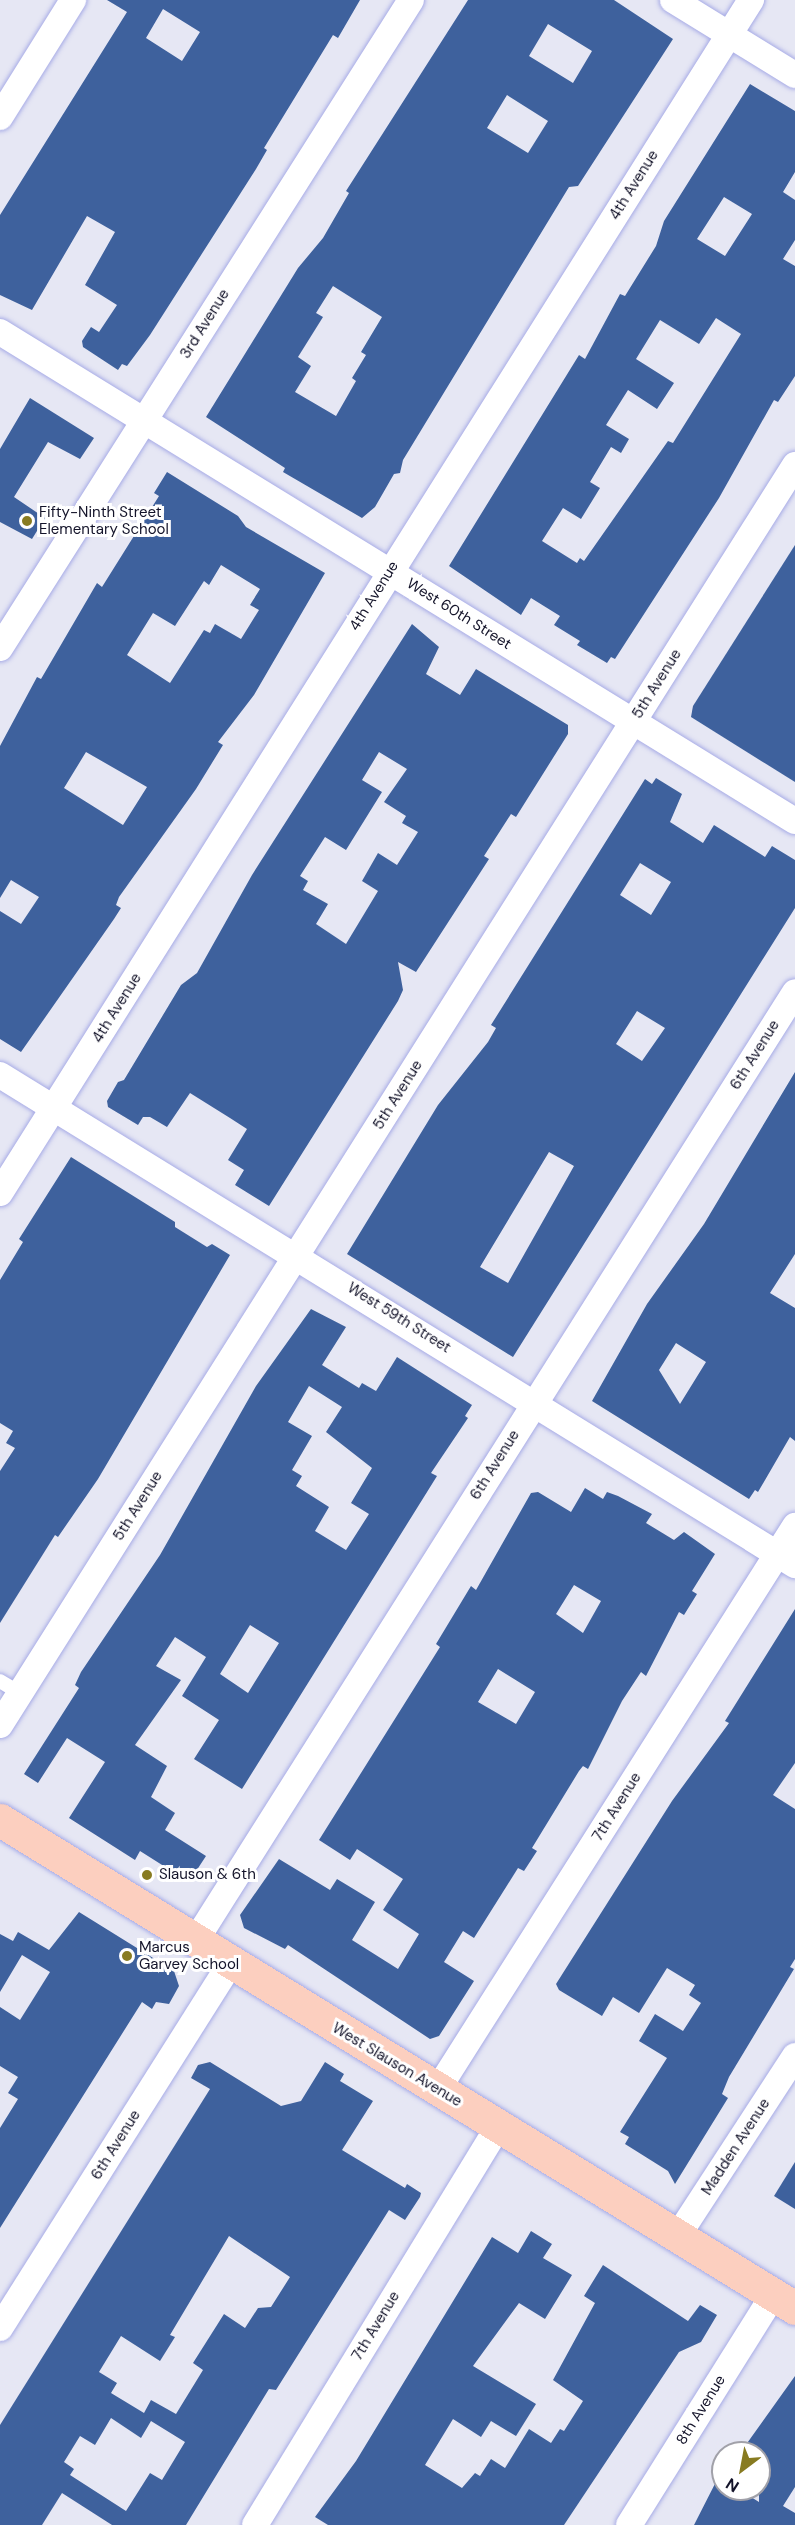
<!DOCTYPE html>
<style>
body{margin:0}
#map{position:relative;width:795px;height:2525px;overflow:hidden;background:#e6e7f4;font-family:"DM Sans",sans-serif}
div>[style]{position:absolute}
.building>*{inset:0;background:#3e619d}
.roads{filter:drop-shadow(0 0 2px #a7abe6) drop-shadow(0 0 2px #a7abe6)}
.lane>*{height:14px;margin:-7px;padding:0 7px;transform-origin:7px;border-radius:7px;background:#fff}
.street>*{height:26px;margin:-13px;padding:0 13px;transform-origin:13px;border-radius:13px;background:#fff}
.primary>*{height:33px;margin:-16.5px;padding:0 16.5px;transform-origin:16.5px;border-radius:16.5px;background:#fccfbf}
.dots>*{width:16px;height:16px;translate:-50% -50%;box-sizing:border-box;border:3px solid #fff;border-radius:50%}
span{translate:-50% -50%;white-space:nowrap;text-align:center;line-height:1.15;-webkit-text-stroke:6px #fff;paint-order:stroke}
.street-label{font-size:15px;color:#131329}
.poi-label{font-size:15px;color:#131329}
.left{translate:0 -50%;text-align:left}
.north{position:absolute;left:711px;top:2441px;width:60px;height:60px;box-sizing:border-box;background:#fff;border:2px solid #a1a1a9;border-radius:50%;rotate:212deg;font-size:16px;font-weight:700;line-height:24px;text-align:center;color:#131329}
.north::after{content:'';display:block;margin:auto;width:21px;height:27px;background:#887b21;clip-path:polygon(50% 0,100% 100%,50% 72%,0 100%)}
</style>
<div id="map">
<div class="building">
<div style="clip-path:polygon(evenodd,107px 0,360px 0,338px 38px,333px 35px,264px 148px,267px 150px,256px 169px,150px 335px,127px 366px,122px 364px,118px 370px,83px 347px,82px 341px,91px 327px,99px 332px,117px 305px,85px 285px,115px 232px,87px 216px,32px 310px,0 295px,0 215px,127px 12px,107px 0,163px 9px,200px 32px,182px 61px,146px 38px,163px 9px)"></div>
<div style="clip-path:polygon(evenodd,468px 0,614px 0,673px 39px,578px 186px,569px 187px,403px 460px,400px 473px,394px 474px,375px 507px,362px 518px,283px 472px,285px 468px,206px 417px,298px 268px,323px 238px,349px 193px,346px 191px,468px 0,548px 24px,592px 51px,573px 83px,529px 56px,548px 24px,468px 0,507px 95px,548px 121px,528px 153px,487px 128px,507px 95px,468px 0,333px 286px,382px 317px,361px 352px,366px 355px,352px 378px,356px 381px,336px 416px,295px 392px,311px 366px,298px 357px,323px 317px,316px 313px,333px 286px)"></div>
<div style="clip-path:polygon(evenodd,750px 84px,795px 111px,795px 172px,783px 192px,795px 200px,795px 240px,783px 259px,795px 266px,795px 376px,778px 402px,774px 400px,719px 498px,615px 659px,611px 657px,607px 663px,577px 645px,580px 641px,554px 625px,560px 616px,531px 598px,521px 615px,449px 566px,579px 355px,585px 359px,620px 294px,625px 296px,656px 246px,664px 221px,750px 84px,724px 197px,752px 214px,725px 256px,697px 239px,724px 197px,750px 84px,716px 318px,741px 334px,673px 443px,668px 441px,584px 561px,580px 558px,577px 563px,542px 541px,563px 508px,581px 519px,600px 488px,590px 482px,611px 447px,621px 453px,629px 439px,606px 425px,628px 390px,657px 409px,674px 383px,636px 359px,660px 320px,699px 344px,716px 318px)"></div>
<div style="clip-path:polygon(30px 398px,94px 438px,80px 459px,48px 442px,14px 497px,45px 518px,32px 539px,0 522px,0 449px)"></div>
<div style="clip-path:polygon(evenodd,167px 472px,238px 516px,246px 527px,325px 573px,254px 695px,218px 742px,223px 745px,196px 789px,119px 897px,116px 905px,121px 908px,114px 919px,21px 1052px,0 1039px,0 911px,21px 924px,39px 897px,11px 880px,0 898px,0 746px,37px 677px,41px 679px,97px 583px,102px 587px,159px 496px,154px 493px,167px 472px,221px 565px,260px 589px,250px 605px,259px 610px,241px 639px,215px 624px,210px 633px,204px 630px,170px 683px,127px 655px,153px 613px,175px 626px,204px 581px,209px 585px,221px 565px,167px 472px,86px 752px,147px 787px,123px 825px,64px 788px,86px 752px)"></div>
<div style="clip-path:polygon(795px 545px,795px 782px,691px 717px,693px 706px)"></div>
<div style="clip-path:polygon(evenodd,412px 624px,439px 647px,426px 674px,460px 695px,476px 669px,568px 725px,568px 734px,516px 817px,511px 814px,484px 856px,489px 859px,416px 972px,398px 962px,403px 990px,398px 1001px,269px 1206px,235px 1185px,244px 1170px,228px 1160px,247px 1129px,230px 1118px,190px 1093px,167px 1127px,150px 1117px,143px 1117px,138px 1125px,108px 1107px,107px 1101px,118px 1082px,124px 1080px,181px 985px,197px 973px,252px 875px,412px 624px,379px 752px,407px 769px,384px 802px,406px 816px,402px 823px,418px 832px,397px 865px,378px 853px,362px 881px,378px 891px,346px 944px,316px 924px,328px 904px,303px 890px,308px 881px,300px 876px,325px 837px,346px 850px,382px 792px,362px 780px,379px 752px)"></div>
<div style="clip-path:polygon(evenodd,656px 778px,682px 794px,670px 822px,703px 843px,714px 825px,765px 857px,772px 846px,795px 860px,795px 908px,513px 1357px,347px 1254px,438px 1105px,488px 1042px,496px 1028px,491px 1025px,645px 779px,652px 784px,656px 778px,640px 863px,671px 882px,651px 915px,620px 895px,640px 863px,656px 778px,637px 1011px,665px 1028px,642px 1061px,616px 1044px,637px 1011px,656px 778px,549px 1152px,574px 1166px,508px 1283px,480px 1267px,549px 1152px)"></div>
<div style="clip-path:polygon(evenodd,795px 1072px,795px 1254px,770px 1293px,795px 1308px,795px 1441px,790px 1437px,758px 1492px,755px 1490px,749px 1499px,592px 1401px,647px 1304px,704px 1224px,795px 1072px,676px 1343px,706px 1362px,680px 1404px,659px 1370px,676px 1343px)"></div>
<div style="clip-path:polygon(71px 1157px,175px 1222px,175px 1227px,207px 1247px,212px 1244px,230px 1255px,98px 1479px,58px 1537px,55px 1535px,0 1623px,0 1471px,15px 1448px,6px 1443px,13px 1431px,0 1423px,0 1280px,23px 1242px,19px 1239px)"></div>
<div style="clip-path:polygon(evenodd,311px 1309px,346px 1327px,322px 1365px,359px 1388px,362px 1383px,376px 1391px,397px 1357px,472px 1405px,465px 1416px,468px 1418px,431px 1473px,437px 1476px,242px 1789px,194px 1759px,219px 1720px,182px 1696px,206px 1657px,175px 1637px,156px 1666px,181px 1680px,135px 1745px,167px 1766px,151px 1797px,175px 1813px,165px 1830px,206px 1856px,189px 1882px,140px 1851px,135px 1860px,69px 1818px,105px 1762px,67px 1738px,38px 1783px,24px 1774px,79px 1688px,75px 1685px,81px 1672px,160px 1555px,256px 1386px,311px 1309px,309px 1386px,342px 1407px,326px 1432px,372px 1468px,351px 1503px,369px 1514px,346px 1550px,315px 1531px,329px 1507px,296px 1486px,302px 1476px,292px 1470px,312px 1436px,288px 1422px,309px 1386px,311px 1309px,250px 1625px,279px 1643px,248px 1693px,220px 1674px,250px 1625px)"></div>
<div style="clip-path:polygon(evenodd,585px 1488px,603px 1499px,607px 1492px,618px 1496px,652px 1514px,646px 1523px,674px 1540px,684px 1532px,715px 1554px,692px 1591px,697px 1594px,684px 1615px,679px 1612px,646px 1676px,641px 1672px,622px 1701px,588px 1769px,583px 1766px,579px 1771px,532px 1848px,537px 1851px,524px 1871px,518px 1868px,474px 1938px,463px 1931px,444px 1962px,474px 1981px,439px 2036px,430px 2039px,288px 1945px,285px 1949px,244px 1928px,240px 1915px,279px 1859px,330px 1890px,337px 1879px,375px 1902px,352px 1940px,398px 1969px,419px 1934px,383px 1910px,403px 1879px,357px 1849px,350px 1860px,319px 1840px,440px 1647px,436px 1644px,471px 1586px,476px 1590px,531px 1493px,538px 1492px,571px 1512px,585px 1488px,574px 1585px,601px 1601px,583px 1633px,556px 1614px,574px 1585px,585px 1488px,498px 1669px,535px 1692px,516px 1724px,478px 1702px,498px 1669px)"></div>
<div style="clip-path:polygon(795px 1609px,795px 1763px,773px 1795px,795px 1809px,795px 1959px,790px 1967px,794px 1969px,729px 2077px,722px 2094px,728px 2098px,675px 2184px,668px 2171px,625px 2144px,629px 2137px,620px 2132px,667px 2058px,639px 2041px,655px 2014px,683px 2031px,701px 2003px,689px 1995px,695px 1985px,667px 1968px,639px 2013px,613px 1997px,602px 2016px,559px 1990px,556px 1984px,672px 1801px,729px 1723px,725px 1721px)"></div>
<div style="clip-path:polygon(79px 1912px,174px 1971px,179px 1986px,169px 2004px,156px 2002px,152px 2009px,142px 2002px,0 2228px,0 2128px,18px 2099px,8px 2093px,18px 2077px,0 2066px,0 2007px,20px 2020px,50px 1972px,22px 1955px,0 1992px,0 1934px,13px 1941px,18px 1932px,49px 1950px)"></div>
<div style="clip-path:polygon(evenodd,210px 2062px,281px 2106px,301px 2101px,325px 2062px,344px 2074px,340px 2081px,373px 2101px,342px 2150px,405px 2188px,407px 2184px,421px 2193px,420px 2197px,405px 2220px,389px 2210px,276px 2390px,269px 2389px,186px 2525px,112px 2525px,62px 2493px,42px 2525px,0 2525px,0 2425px,210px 2089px,191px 2078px,198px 2065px,210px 2062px,229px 2236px,290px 2277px,271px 2307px,258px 2308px,245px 2328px,224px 2314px,193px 2363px,203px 2370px,176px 2414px,151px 2400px,144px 2413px,111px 2393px,117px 2383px,99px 2372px,121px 2336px,160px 2361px,175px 2337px,170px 2335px,229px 2236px,210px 2062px,111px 2418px,141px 2438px,151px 2421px,185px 2442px,162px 2480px,150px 2473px,126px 2511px,70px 2475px,74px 2469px,64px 2462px,80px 2436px,95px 2445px,111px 2418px)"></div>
<div style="clip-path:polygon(795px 2162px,795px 2209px,774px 2196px)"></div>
<div style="clip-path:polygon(531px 2231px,552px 2244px,543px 2258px,572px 2275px,545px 2319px,519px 2303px,473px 2366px,536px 2404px,516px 2436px,491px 2421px,481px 2437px,453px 2419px,425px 2465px,462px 2488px,475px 2473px,480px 2476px,491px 2459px,505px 2468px,529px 2429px,551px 2443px,560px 2429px,564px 2431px,583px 2401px,553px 2380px,595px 2303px,584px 2296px,603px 2265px,688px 2321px,700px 2305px,717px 2315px,701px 2342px,679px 2352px,564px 2525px,328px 2525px,315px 2517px,356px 2461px,492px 2237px,518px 2253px)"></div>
<div style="clip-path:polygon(795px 2376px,795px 2487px,783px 2506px,795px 2513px,795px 2525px,694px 2525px,723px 2468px,723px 2489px,738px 2489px,759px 2502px,759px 2453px,740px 2453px)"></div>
</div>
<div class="roads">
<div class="lane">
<div style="left:0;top:1681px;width:23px;rotate:31deg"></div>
</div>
<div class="street">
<div style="left:673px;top:0;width:143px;rotate:31.6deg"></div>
<div style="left:0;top:117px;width:138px;rotate:-58deg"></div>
<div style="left:0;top:332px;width:933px;rotate:31.6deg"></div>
<div style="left:0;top:648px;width:767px;rotate:-57.61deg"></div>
<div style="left:0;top:1075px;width:934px;rotate:31.65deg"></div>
<div style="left:0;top:1193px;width:1410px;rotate:-57.81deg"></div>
<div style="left:0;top:1725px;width:1490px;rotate:-57.75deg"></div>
<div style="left:196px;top:1940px;width:1121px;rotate:-57.71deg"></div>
<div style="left:438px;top:2089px;width:667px;rotate:-57.62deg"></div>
<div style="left:677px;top:2237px;width:216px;rotate:-56.9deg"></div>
<div style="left:0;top:2328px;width:433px;rotate:-57.7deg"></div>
<div style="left:255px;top:2525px;width:466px;rotate:-58.6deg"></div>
<div style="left:629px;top:2525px;width:271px;rotate:-57.9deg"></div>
</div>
<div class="primary">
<div style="left:0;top:1820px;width:933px;rotate:31.54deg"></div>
</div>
</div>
<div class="dots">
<div style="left:27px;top:521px;background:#887b21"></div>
<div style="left:147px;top:1875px;background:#887b21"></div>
<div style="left:127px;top:1956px;background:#887b21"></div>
</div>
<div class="street-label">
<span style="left:634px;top:185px;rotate:-58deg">4th Avenue</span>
<span style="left:205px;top:324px;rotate:-58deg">3rd Avenue</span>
<span style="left:374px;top:596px;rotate:-58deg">4th Avenue</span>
<span style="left:459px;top:614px;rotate:32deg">West 60th Street</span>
<span style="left:657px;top:684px;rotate:-58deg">5th Avenue</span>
<span style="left:117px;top:1008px;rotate:-58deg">4th Avenue</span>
<span style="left:755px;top:1055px;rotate:-58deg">6th Avenue</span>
<span style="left:398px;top:1095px;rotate:-58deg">5th Avenue</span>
<span style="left:399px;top:1318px;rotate:32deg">West 59th Street</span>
<span style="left:495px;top:1465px;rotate:-58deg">6th Avenue</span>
<span style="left:138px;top:1506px;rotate:-58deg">5th Avenue</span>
<span style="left:617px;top:1807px;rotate:-58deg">7th Avenue</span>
<span style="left:397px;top:2065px;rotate:31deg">West Slauson Avenue</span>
<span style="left:116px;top:2145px;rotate:-58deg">6th Avenue</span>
<span style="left:736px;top:2147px;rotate:-57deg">Madden Avenue</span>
<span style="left:376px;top:2326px;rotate:-59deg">7th Avenue</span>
<span style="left:701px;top:2410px;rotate:-58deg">8th Avenue</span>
</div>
<div class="poi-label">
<span class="left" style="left:39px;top:521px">Fifty-Ninth Street<br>Elementary School</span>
<span class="left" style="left:159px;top:1875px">Slauson &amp; 6th</span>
<span class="left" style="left:139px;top:1956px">Marcus<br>Garvey School</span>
</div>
<div class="north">N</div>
</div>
